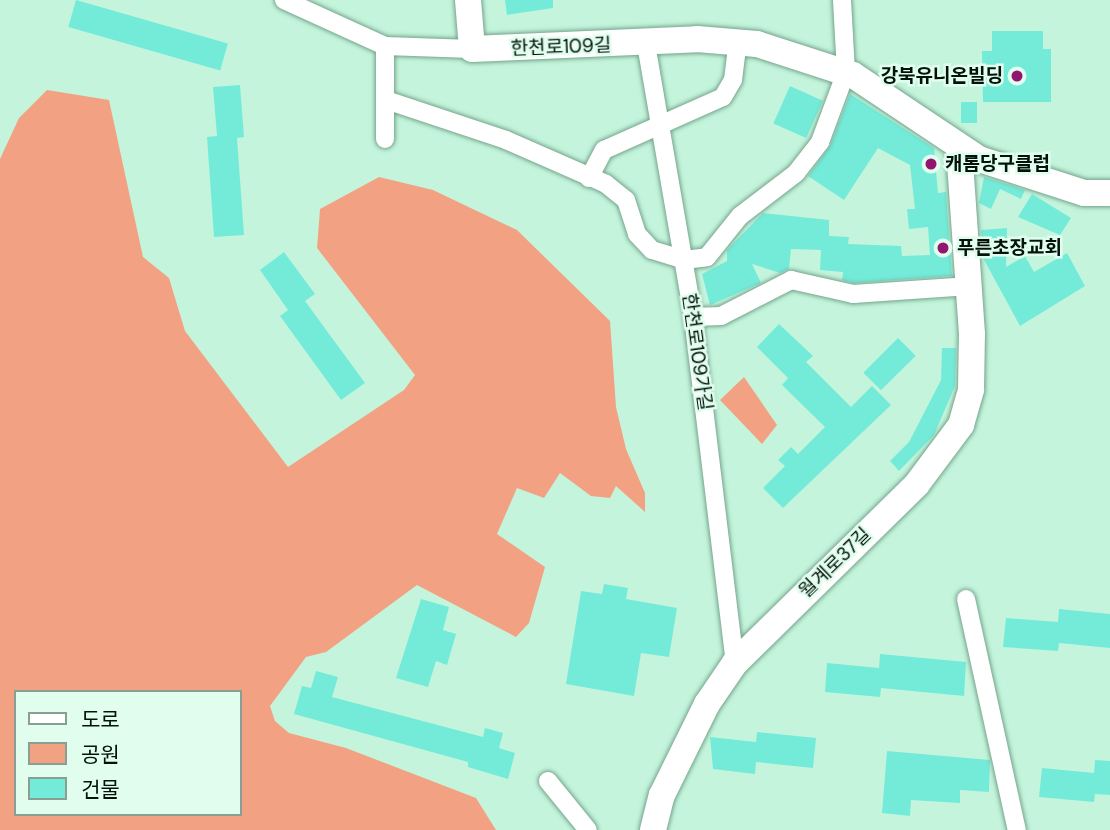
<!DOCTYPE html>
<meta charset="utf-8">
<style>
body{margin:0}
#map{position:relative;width:1110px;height:830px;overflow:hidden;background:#c4f5dc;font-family:"DM Sans","Noto Sans KR",sans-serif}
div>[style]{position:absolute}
.green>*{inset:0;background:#f2a282}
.building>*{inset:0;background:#74ebd9;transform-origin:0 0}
.roads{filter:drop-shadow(0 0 2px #76a48d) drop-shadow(0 0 2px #76a48d)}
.street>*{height:18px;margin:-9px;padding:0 9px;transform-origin:9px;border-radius:9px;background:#fff}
.secondary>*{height:26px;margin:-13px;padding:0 13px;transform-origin:13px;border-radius:13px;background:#fff}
.dots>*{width:19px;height:19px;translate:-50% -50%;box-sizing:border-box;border:4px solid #e0fdee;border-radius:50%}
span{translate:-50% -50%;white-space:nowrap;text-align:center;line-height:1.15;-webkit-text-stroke:5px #e0fdee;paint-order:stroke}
.street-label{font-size:19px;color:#03130b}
.poi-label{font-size:19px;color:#03130b;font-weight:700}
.right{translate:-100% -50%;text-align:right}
.left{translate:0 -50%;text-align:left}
.legend{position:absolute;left:14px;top:690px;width:228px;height:126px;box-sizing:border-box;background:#e0fdee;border:2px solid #889f93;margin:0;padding:9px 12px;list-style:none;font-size:21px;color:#03130b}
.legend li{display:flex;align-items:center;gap:14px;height:35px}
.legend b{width:35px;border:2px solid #889f93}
</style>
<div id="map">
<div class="green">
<div style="clip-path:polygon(evenodd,47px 90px,109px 100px,143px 257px,169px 278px,185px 331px,288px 467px,404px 390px,415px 375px,317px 248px,320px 209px,379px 177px,433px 190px,517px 230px,610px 321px,616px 407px,626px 449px,645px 493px,645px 512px,616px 486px,610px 498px,591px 496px,560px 473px,544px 498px,517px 488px,497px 534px,545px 567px,529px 623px,516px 637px,417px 585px,326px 652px,306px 657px,270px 706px,275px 721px,289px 733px,346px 748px,476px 798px,496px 830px,0 830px,0 159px,19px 118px,47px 90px,16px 692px,240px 692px,240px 814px,16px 814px,16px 692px)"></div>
<div style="clip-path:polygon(744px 377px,777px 425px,762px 444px,720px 400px)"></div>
</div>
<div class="building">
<div style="left:76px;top:0;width:158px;height:28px;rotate:16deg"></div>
<div style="clip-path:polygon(505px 0,553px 0,553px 8px,507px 15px)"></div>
<div style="clip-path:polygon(992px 31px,1043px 31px,1043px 49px,1051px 49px,1051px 102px,983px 102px,982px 51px,992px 51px)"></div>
<div style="clip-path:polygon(240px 85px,244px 137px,237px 138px,244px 235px,214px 237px,207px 137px,217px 136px,213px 87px)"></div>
<div style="left:790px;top:86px;width:36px;height:41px;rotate:24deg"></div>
<div style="clip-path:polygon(850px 94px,934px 148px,938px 193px,946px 192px,952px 276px,854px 283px,842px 280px,843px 272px,820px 270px,821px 250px,791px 249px,789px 269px,780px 273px,752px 264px,761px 283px,710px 305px,702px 274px,727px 261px,727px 250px,763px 213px,829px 220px,829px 236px,849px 237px,848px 244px,901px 246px,902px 256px,930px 255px,928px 227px,909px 229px,907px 209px,915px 209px,910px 165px,878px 148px,844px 200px,808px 176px,830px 146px)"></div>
<div style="left:961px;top:102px;width:16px;height:21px"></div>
<div style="clip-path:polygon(984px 177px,1025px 190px,1021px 199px,1000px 189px,991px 209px,979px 203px)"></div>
<div style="clip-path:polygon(1032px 194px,1071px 218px,1060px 235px,1018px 217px)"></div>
<div style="clip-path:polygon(1007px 228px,1006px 267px,1025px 256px,1034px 272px,1067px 253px,1085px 286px,1020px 326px,983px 258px,981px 230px)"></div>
<div style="clip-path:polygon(284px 252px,315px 294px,305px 301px,365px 383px,341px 400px,280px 316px,288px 310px,260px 270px)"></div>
<div style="clip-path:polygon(779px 324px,813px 356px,806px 362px,851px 407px,872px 386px,891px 405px,783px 508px,763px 488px,785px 466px,778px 460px,791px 447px,798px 454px,825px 427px,782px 385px,788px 378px,757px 347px)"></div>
<div style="left:898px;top:338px;width:25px;height:49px;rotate:45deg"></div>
<div style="clip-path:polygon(942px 348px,956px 348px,955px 386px,934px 435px,899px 471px,890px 461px,909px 442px,941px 380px)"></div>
<div style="clip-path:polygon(604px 584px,628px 588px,626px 599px,677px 608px,669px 657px,641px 653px,634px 696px,566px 684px,581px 591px,602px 594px)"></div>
<div style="clip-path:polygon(421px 599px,449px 607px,443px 630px,456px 634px,447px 665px,436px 661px,428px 687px,396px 678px)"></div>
<div style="clip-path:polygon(1059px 609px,1110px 614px,1110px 648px,1059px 643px,1058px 651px,1003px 647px,1006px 618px,1058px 622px)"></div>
<div style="clip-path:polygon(880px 654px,966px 662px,964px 696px,881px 688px,880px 697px,825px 692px,827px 663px,879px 668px)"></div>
<div style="clip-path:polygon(316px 671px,338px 677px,332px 697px,483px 737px,485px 728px,503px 733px,499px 748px,515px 753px,508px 779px,468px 767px,468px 762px,294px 714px,302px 686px,311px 688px)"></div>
<div style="clip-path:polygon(757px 732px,816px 738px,813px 768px,756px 762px,755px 774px,713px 769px,710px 737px,756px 742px)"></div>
<div style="clip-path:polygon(887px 751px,990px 760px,989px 792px,960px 790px,960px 803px,911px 800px,910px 816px,882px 813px)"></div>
<div style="clip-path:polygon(1095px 760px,1110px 761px,1110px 795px,1095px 794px,1094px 802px,1039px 797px,1042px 768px,1094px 773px)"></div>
</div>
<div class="roads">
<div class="street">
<div style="left:284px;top:0;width:111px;rotate:24.5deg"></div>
<div style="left:385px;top:46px;width:87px;rotate:2deg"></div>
<div style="left:646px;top:44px;width:277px;rotate:80.2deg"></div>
<div style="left:693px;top:317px;width:349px;rotate:83.1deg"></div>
<div style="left:385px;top:46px;width:93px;rotate:90deg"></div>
<div style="left:386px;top:100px;width:126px;rotate:18.4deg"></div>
<div style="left:506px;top:140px;width:109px;rotate:23.7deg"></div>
<div style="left:606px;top:184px;width:26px;rotate:39deg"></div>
<div style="left:626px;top:200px;width:36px;rotate:72deg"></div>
<div style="left:637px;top:234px;width:22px;rotate:47deg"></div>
<div style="left:652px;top:250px;width:34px;rotate:17deg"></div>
<div style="left:684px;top:260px;width:23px;rotate:-7deg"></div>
<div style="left:707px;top:257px;width:53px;rotate:-51.2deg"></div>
<div style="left:740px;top:216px;width:71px;rotate:-37.5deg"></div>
<div style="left:796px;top:173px;width:39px;rotate:-52deg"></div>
<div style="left:820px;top:142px;width:75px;rotate:-69.6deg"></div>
<div style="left:846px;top:72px;width:72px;rotate:-93.2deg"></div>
<div style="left:589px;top:178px;width:32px;rotate:-62deg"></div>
<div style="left:604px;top:150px;width:130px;rotate:-24deg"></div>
<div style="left:723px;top:97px;width:20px;rotate:-60deg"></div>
<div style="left:733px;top:80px;width:40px;rotate:-82.9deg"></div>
<div style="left:693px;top:317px;width:28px;rotate:-2deg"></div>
<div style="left:721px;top:316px;width:79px;rotate:-27.2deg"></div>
<div style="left:791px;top:280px;width:64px;rotate:12.7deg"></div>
<div style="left:853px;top:294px;width:117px;rotate:-3.9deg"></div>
<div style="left:966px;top:599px;width:237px;rotate:77.6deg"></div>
<div style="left:548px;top:781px;width:63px;rotate:50.8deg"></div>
</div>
<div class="secondary">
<div style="left:468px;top:0;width:49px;rotate:85.3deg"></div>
<div style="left:472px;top:49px;width:225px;rotate:-2.5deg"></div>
<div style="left:697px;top:39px;width:60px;rotate:4.8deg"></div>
<div style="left:757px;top:44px;width:101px;rotate:17.9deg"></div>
<div style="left:853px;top:75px;width:151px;rotate:33.7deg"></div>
<div style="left:979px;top:159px;width:110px;rotate:17.9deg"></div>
<div style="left:1084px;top:193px;width:26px"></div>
<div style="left:653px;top:830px;width:36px;rotate:-76deg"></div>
<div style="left:662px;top:795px;width:102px;rotate:-63.7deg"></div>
<div style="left:707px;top:704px;width:50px;rotate:-55.7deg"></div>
<div style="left:735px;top:663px;width:255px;rotate:-44.5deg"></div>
<div style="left:917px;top:484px;width:74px;rotate:-53.3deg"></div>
<div style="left:961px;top:425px;width:37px;rotate:-74deg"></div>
<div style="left:971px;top:389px;width:55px;rotate:-89deg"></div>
<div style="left:972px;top:334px;width:186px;rotate:-94deg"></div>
</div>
</div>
<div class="dots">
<div style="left:1017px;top:76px;background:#931570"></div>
<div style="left:931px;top:164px;background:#931570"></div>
<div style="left:943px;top:248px;background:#931570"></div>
</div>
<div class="street-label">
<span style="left:561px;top:47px;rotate:-2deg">한천로109길</span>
<span style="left:697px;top:352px;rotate:82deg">한천로109가길</span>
<span style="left:835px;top:563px;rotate:-44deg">월계로37길</span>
</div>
<div class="poi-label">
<span class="right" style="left:1003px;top:76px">강북유니온빌딩</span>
<span class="left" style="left:945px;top:164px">캐롬당구클럽</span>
<span class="left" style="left:957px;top:248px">푸른초장교회</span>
</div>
<ul class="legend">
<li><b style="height:9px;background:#fff"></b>도로</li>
<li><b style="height:19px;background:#f2a282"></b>공원</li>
<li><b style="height:19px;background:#74ebd9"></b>건물</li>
</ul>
</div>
